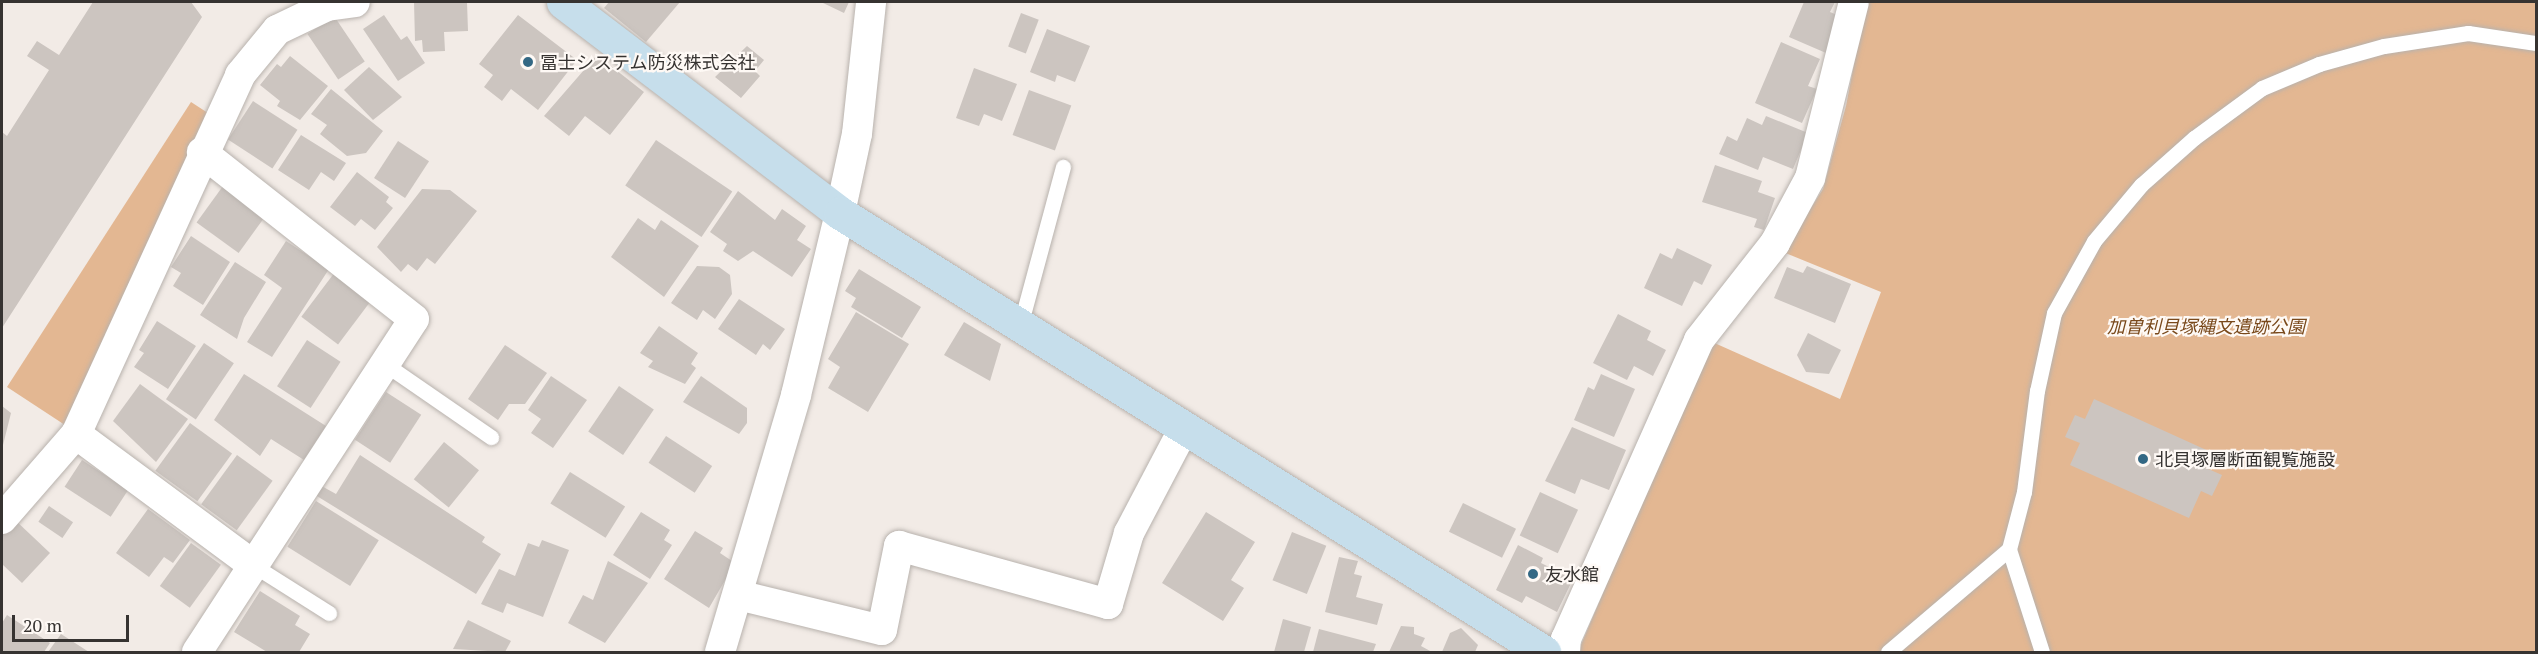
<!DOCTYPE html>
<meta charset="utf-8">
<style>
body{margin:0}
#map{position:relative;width:2538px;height:654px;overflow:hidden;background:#f2ebe6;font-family:"PT Serif","Noto Sans JP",serif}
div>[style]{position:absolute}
.green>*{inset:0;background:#e3b792}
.building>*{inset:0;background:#ccc5c0;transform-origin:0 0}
.roads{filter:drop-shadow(0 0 2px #b8b2ad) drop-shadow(0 0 2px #b8b2ad)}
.lane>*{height:15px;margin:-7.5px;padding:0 7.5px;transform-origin:7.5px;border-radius:7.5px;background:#fff}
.street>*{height:30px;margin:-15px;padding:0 15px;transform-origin:15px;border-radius:15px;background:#fff}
.secondary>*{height:33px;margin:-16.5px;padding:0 16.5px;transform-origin:16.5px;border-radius:16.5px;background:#c6deeb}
.dots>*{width:16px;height:16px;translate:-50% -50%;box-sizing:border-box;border:3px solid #fef9f5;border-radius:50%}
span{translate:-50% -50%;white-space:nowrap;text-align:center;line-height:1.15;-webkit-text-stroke:4.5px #fef9f5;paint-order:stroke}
.poi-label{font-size:18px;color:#363331}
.left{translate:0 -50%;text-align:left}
.park-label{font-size:18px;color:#79491b;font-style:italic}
.frame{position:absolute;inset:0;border:3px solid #363331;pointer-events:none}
.scale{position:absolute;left:12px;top:615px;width:117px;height:27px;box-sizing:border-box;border:3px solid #363331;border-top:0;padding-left:8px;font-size:18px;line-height:21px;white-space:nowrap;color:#363331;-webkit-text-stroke:4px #fef9f5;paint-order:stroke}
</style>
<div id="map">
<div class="green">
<div style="clip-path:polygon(1866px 2px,2536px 2px,2536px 652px,1578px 652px,1710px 341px,1840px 399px,1881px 292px,1783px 252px,1823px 189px,1846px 106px)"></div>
<div style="clip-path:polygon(191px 102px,211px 115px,68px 427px,7px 387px)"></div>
</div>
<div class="building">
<div style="clip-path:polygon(93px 2px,191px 2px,202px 17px,2px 328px,2px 132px,7px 136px,49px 70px,27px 56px,37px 41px,59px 55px)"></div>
<div style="clip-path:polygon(414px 2px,467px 2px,468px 31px,444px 32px,445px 51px,423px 52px,422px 40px,415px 41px)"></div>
<div style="clip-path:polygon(609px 2px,680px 2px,646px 42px,604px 8px)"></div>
<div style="clip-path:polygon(821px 2px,849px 2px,844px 13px)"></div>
<div style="clip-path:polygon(1804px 2px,1835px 2px,1830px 12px,1842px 17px,1826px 53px,1789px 37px)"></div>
<div style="left:1021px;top:13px;width:19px;height:36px;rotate:21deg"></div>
<div style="clip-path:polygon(384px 15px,401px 40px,407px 36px,425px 63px,398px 81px,363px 29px)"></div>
<div style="clip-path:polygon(518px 15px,577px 60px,538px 110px,511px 89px,502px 101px,484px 87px,493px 75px,479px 64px)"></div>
<div style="left:334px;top:16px;width:55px;height:32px;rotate:56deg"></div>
<div style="clip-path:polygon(1047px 29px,1090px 46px,1075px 82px,1057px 75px,1055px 82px,1030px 72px)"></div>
<div style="clip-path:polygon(1781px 42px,1820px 59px,1808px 86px,1817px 89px,1802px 123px,1755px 103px)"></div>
<div style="clip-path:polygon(747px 46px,764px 60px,755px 71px,760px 76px,741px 98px,715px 77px)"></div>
<div style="clip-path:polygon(597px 55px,644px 92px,610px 135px,585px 116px,569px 136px,544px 116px)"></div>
<div style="clip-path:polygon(290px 56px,328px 86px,300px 120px,277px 106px,280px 101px,260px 85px,277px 64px,281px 67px)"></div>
<div style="clip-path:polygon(369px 67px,402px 97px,373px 120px,344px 90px)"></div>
<div style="clip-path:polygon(974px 68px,1017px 84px,1002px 121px,984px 114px,979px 126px,956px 118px)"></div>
<div style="clip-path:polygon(331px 89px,383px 131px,366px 153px,347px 156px,320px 134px,327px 125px,311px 114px)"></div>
<div style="left:1029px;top:90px;width:45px;height:48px;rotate:20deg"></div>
<div style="left:253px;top:101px;width:53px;height:46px;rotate:33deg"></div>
<div style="clip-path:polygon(1766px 116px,1808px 133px,1793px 169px,1763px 157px,1758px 170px,1719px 154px,1727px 136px,1737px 141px,1747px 118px,1762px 125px)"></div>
<div style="clip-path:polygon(301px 135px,346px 163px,334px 181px,321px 172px,309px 190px,278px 170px)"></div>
<div style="left:656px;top:140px;width:92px;height:55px;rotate:34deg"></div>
<div style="left:398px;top:141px;width:37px;height:44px;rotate:33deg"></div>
<div style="clip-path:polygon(1715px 165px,1762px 181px,1758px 192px,1775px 198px,1764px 230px,1754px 227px,1757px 219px,1702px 202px)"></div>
<div style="clip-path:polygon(357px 172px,389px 197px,386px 202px,393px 208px,375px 230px,361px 219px,355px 226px,330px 207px)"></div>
<div style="left:223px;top:186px;width:52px;height:45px;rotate:36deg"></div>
<div style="clip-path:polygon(422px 189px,450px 190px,477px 211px,435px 264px,427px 258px,417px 271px,408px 264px,401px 272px,377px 247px)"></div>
<div style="clip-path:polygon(738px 191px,775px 220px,782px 209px,806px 226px,797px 240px,811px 249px,792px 277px,753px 251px,738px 261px,723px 251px,727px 244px,710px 232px)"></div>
<div style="clip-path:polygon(638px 218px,655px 230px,661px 220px,699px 246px,664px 297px,611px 257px)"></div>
<div style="clip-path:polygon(191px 236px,230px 262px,203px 305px,173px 286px,181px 273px,171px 267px)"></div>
<div style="clip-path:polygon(286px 241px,329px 269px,272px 357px,247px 342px,282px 288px,264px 275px)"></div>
<div style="clip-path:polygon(1677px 248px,1712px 265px,1702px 285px,1694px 281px,1682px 306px,1644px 288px,1660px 253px,1672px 259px)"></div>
<div style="clip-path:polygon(235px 262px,266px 282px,244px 318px,237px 339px,200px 315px)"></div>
<div style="clip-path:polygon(697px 266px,719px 267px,730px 275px,732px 294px,715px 319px,703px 310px,697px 320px,671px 303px)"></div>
<div style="clip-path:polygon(1807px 266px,1851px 284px,1835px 323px,1774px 298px,1787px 267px,1803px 273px)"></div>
<div style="clip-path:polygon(859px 269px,921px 307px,902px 338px,851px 307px,856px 298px,845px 291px)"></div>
<div style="left:335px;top:272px;width:46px;height:56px;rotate:37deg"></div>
<div style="clip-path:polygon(739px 299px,785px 329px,770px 350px,763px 344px,756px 355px,718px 329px)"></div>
<div style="clip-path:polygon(856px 312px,909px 344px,868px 412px,828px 388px,840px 367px,828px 359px)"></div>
<div style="clip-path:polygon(1618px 314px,1651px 331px,1647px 340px,1666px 350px,1653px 376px,1634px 366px,1627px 380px,1593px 363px)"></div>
<div style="clip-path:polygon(157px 321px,196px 346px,168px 389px,134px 367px,144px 353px,139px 350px)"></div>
<div style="clip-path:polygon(964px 322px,1001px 344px,990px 381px,944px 355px)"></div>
<div style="clip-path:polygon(659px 326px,698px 353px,691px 364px,696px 368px,685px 384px,648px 367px,653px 361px,640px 353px)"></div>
<div style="clip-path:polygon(1808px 333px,1841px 350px,1829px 374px,1806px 372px,1797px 355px)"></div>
<div style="left:307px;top:340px;width:40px;height:55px;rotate:33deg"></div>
<div style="left:204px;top:343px;width:36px;height:68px;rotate:34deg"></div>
<div style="clip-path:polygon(505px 345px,547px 373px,525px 404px,509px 404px,498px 420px,468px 399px)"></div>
<div style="clip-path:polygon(244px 374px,326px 426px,304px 460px,271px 439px,260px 456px,214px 420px)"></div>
<div style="clip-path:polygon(1601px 374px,1635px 389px,1614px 437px,1574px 420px,1588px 387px,1594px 390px)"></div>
<div style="clip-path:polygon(551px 376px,587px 400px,553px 448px,531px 433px,541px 419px,528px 410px)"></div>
<div style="clip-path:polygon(701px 376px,747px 408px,747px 423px,739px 434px,683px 402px)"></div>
<div style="clip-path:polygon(140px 384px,188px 419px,156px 462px,113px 421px)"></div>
<div style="left:619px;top:386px;width:42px;height:55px;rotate:34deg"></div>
<div style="left:386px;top:392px;width:42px;height:57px;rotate:33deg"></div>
<div style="clip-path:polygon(2094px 399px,2213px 453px,2206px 468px,2222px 475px,2212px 496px,2201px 491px,2189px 518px,2070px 465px,2080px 443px,2065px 437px,2075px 415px,2085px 419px)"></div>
<div style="clip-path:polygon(2px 406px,11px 413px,2px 449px)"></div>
<div style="left:190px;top:423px;width:52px;height:59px;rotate:36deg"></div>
<div style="clip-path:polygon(1572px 427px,1626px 450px,1609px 490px,1581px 479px,1575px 494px,1545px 481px)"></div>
<div style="left:666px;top:436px;width:55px;height:32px;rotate:33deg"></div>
<div style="left:444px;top:442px;width:45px;height:48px;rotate:39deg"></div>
<div style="left:237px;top:455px;width:44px;height:61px;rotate:36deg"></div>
<div style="clip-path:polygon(360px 455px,485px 537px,482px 542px,501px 554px,476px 594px,312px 493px,318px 484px,336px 494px)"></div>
<div style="left:82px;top:460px;width:55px;height:32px;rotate:33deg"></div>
<div style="left:570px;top:472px;width:65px;height:37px;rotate:32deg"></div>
<div style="left:1540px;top:492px;width:42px;height:48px;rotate:25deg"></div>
<div style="left:316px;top:501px;width:74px;height:54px;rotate:32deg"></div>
<div style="left:1463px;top:503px;width:59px;height:32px;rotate:26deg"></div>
<div style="left:49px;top:506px;width:29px;height:19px;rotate:34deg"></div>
<div style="clip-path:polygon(148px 509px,190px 540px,173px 563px,164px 557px,149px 577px,116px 553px)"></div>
<div style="clip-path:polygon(641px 512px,670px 530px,664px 540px,672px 545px,650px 579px,613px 555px)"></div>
<div style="clip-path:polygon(1206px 512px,1255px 542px,1231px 580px,1244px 588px,1223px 621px,1162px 583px)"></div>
<div style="clip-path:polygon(14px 519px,50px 553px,22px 583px,2px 564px,2px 532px)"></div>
<div style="clip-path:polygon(695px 531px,723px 548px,720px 553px,735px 563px,709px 608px,664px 579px)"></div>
<div style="left:1292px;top:532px;width:37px;height:52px;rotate:22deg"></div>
<div style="clip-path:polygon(542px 540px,569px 550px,543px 617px,507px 603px,503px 613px,481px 604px,499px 569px,515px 576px,528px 543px,539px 547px)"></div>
<div style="left:191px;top:543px;width:37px;height:53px;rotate:36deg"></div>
<div style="clip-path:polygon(1518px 545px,1543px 558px,1541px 563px,1573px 579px,1557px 612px,1526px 596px,1522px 603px,1496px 590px)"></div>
<div style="clip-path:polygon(1339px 557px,1358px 561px,1354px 574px,1362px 576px,1356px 597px,1383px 604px,1377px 625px,1325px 612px)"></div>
<div style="clip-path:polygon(608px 561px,648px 583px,605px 643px,568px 623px,583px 595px,593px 600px)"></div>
<div style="clip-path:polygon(260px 591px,300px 616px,295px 625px,310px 634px,299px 652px,267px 652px,234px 632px)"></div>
<div style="clip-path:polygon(7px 615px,50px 643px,44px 652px,2px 652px,2px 623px)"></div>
<div style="clip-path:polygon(1283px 619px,1311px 627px,1304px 652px,1274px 652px)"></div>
<div style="clip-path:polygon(468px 620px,511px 641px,505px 652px,453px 649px)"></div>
<div style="clip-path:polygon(1401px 626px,1414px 627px,1414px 634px,1425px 638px,1421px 646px,1432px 652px,1389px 652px)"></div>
<div style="clip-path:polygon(1461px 628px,1478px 645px,1475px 652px,1442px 652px,1450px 633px)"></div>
<div style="clip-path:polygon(1319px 629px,1376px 644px,1373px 652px,1313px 652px)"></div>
<div style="clip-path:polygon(61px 634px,89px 652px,48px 652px)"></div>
</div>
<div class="roads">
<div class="lane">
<div style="left:1020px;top:326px;width:165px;rotate:-74.9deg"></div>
<div style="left:385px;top:364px;width:129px;rotate:34.6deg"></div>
<div style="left:253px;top:565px;width:90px;rotate:32.3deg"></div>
<div style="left:1888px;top:652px;width:159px;rotate:-40.4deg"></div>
<div style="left:2042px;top:652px;width:108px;rotate:-107.8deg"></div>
<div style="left:2009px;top:549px;width:59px;rotate:-75.3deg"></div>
<div style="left:2024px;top:492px;width:102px;rotate:-82.7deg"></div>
<div style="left:2037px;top:391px;width:80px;rotate:-77.7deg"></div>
<div style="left:2054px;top:313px;width:82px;rotate:-60.9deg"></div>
<div style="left:2094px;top:241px;width:73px;rotate:-50deg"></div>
<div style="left:2141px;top:185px;width:71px;rotate:-41.6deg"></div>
<div style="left:2194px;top:138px;width:84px;rotate:-36.3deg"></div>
<div style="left:2262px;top:88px;width:62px;rotate:-22.8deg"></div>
<div style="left:2319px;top:64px;width:67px;rotate:-15.5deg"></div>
<div style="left:2384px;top:46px;width:85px;rotate:-8.8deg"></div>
<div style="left:2468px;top:33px;width:69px;rotate:8.4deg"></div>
</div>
<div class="street">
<div style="left:76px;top:434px;width:220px;rotate:36.5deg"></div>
<div style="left:2px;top:519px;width:113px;rotate:-49deg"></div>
<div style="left:76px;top:434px;width:395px;rotate:-65.4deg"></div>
<div style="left:240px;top:75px;width:58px;rotate:-50.6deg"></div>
<div style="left:277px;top:30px;width:55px;rotate:-25.6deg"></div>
<div style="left:327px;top:6px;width:28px;rotate:-8deg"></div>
<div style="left:738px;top:595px;width:148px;rotate:13.7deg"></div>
<div style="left:882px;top:630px;width:86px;rotate:-78.6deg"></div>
<div style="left:899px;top:546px;width:217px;rotate:15.5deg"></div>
<div style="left:1108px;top:604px;width:74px;rotate:-73.5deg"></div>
<div style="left:1129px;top:533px;width:116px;rotate:-62.3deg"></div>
<div style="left:197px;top:652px;width:397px;rotate:-56.9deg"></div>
<div style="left:414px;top:319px;width:270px;rotate:-141.8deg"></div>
<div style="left:720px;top:652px;width:268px;rotate:-73.5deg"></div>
<div style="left:796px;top:395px;width:187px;rotate:-76.4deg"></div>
<div style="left:840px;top:213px;width:81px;rotate:-77.9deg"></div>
<div style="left:857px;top:134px;width:133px;rotate:-83.9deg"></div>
<div style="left:1565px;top:652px;width:13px;rotate:-86deg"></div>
<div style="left:1566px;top:639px;width:327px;rotate:-66deg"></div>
<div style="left:1699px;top:340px;width:123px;rotate:-51.9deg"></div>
<div style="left:1775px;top:243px;width:74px;rotate:-61.7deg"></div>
<div style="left:1810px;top:178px;width:181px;rotate:-76deg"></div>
</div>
<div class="secondary">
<div style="left:563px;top:2px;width:348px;rotate:37.3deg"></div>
<div style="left:840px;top:213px;width:830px;rotate:31.95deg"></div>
</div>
</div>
<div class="dots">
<div style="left:528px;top:62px;background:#336884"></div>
<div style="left:2143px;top:459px;background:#336884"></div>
<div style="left:1533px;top:574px;background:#336884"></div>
</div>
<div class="poi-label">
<span class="left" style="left:540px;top:62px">冨士システム防災株式会社</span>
<span class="left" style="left:2155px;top:459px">北貝塚層断面観覧施設</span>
<span class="left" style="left:1545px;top:574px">友水館</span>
</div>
<div class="park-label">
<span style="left:2206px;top:326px">加曽利貝塚縄文遺跡公園</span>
</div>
<div class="frame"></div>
<div class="scale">20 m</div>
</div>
